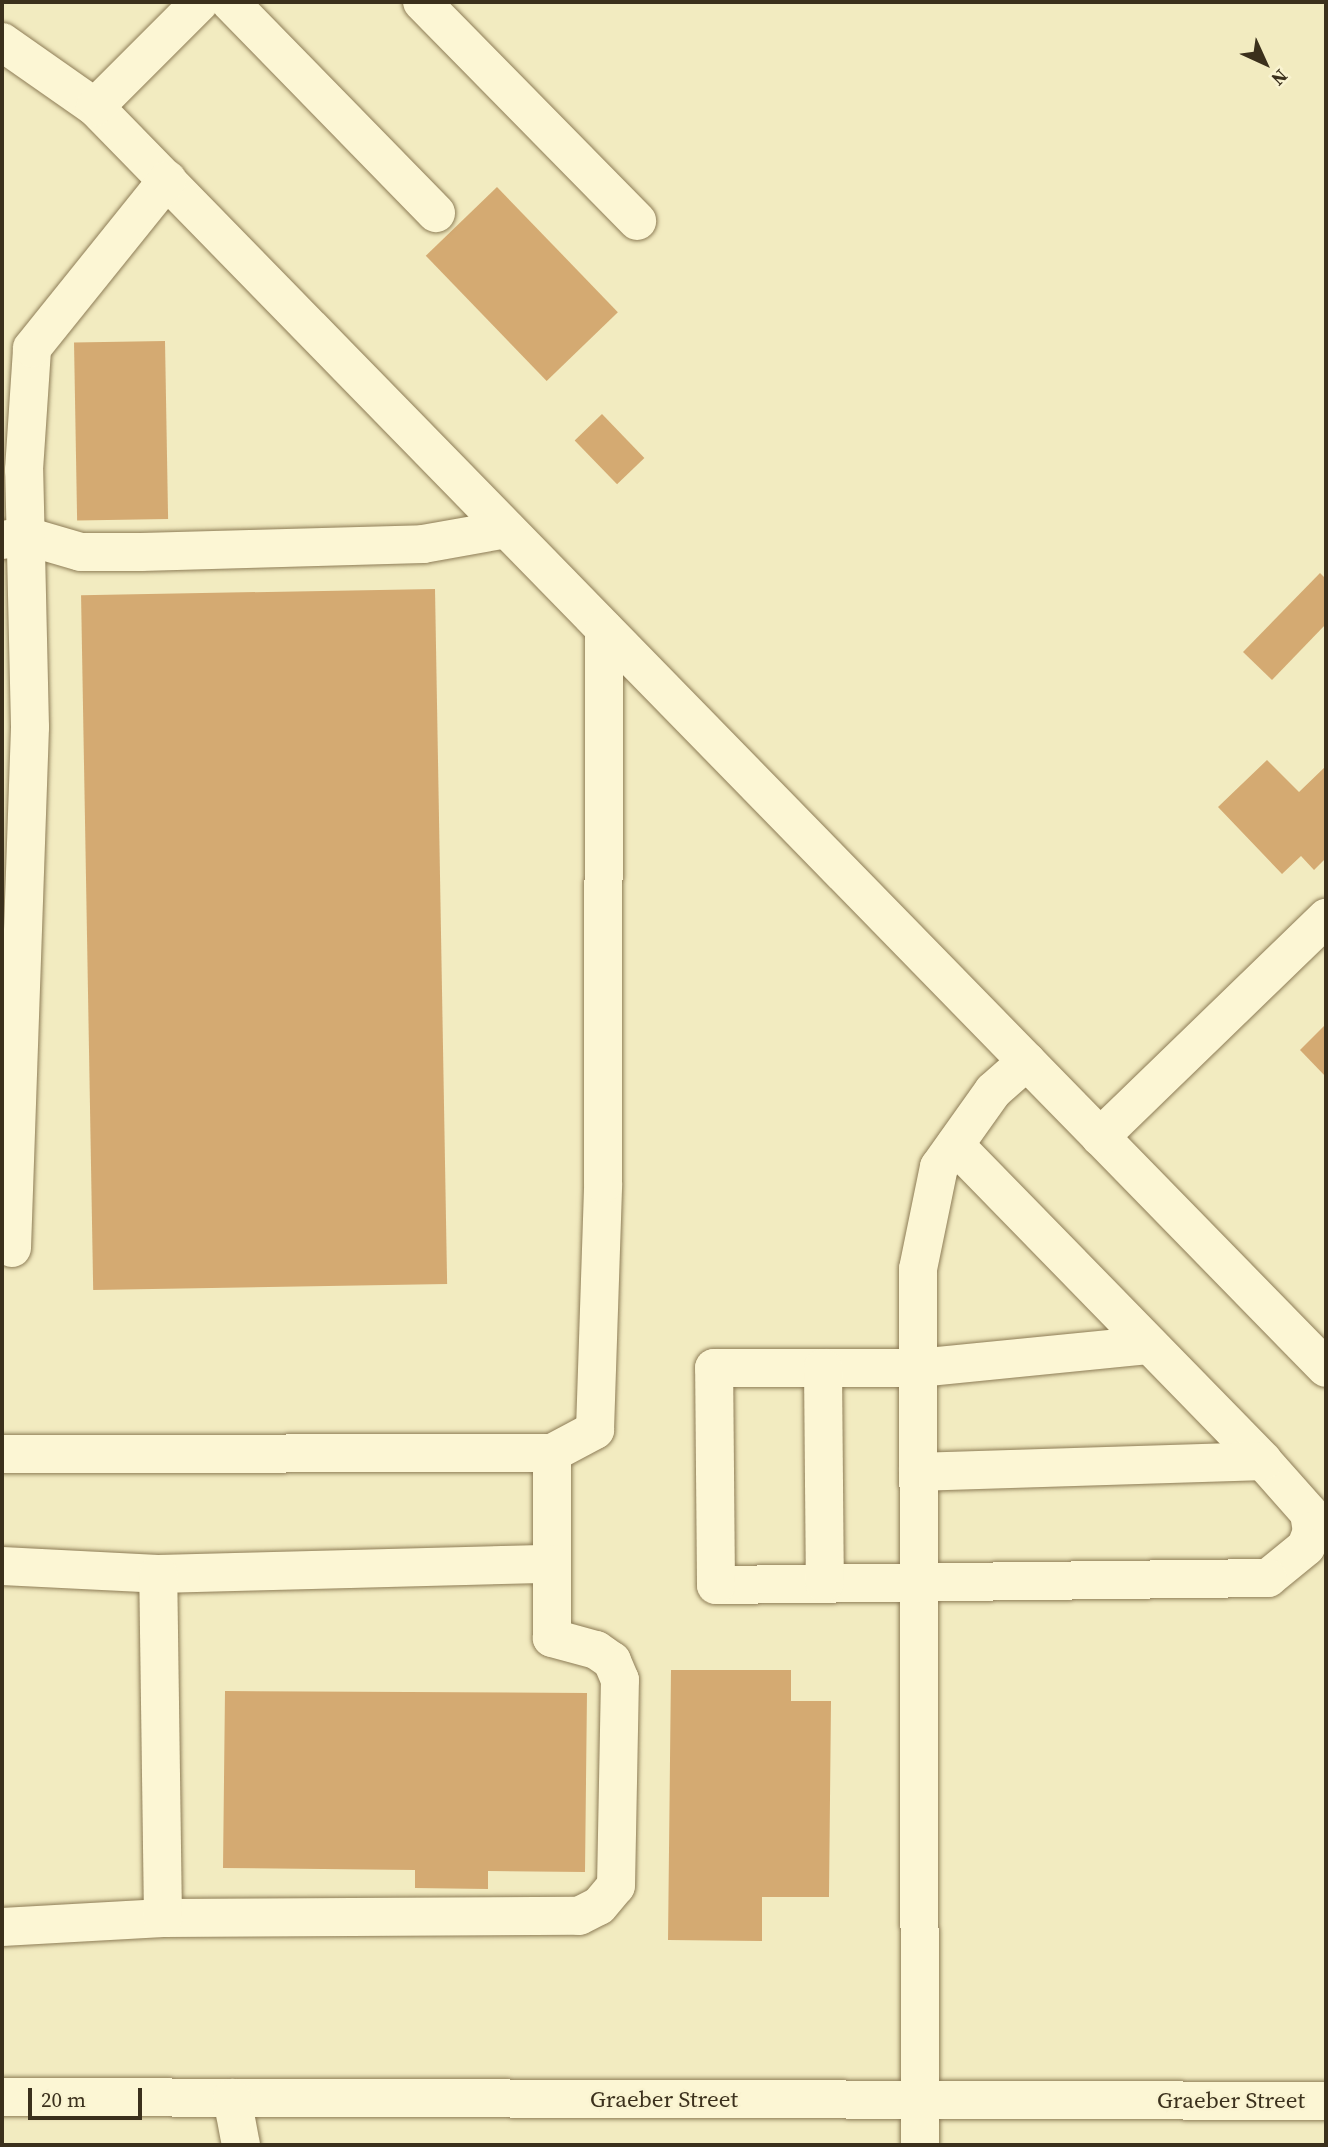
<!DOCTYPE html>
<style>
body{margin:0}
#map{position:relative;width:1328px;height:2147px;overflow:hidden;background:#f2ebc0;font-family:"Source Serif 4",serif}
div>[style]{position:absolute}
.building>*{inset:0;background:#d4aa72;transform-origin:0 0}
.roads{filter:drop-shadow(0 0 2px #8d7c56) drop-shadow(0 0 2px #8d7c56)}
.minor>*{height:38px;margin:-19px;padding:0 19px;transform-origin:19px;border-radius:19px;background:#fcf6d4}
span{translate:-50% -50%;white-space:nowrap;text-align:center;line-height:1.15;-webkit-text-stroke:5px #f9f3d0;paint-order:stroke}
.street-label{font-size:23px;color:#3b301c}
.frame{position:absolute;inset:0;border:4px solid #3b301c;pointer-events:none}
.north{position:absolute;left:1230px;top:28px;width:70px;height:70px;-webkit-text-stroke:5px #f9f3d0;paint-order:stroke;rotate:135deg;font-size:19px;font-weight:700;line-height:28px;text-align:center;color:#3b301c}
.north::after{content:'';display:block;margin:auto;width:24px;height:32px;background:#3b301c;clip-path:polygon(50% 0,100% 100%,50% 72%,0 100%)}
.scale{position:absolute;left:28px;top:2088px;width:114px;height:32px;box-sizing:border-box;border:4px solid #3b301c;border-top:0;padding-left:9px;font-size:21px;line-height:24px;white-space:nowrap;color:#3b301c;-webkit-text-stroke:5px #f9f3d0;paint-order:stroke}
</style>
<div id="map">
<div class="building">
<div style="left:497px;top:187px;width:174px;height:99px;rotate:46deg"></div>
<div style="left:165px;top:341px;width:178px;height:91px;rotate:89deg"></div>
<div style="left:602px;top:414px;width:61px;height:38px;rotate:46deg"></div>
<div style="clip-path:polygon(1320px 573px,1326px 579px,1326px 624px,1272px 680px,1243px 652px)"></div>
<div style="left:435px;top:589px;width:695px;height:354px;rotate:89deg"></div>
<div style="clip-path:polygon(1267px 760px,1299px 792px,1326px 766px,1326px 858px,1314px 870px,1301px 856px,1282px 874px,1218px 807px)"></div>
<div style="clip-path:polygon(1326px 1024px,1326px 1077px,1300px 1050px)"></div>
<div style="clip-path:polygon(671px 1670px,791px 1670px,791px 1701px,831px 1701px,829px 1897px,762px 1897px,762px 1941px,668px 1940px)"></div>
<div style="clip-path:polygon(225px 1691px,587px 1693px,585px 1872px,488px 1871px,488px 1889px,415px 1888px,415px 1870px,223px 1868px)"></div>
</div>
<div class="roads">
<div class="minor">
<div style="left:230px;top:2px;width:295px;rotate:45.7deg"></div>
<div style="left:422px;top:2px;width:307px;rotate:45.5deg"></div>
<div style="left:2px;top:42px;width:113px;rotate:35deg"></div>
<div style="left:95px;top:107px;width:1762px;rotate:45.69deg"></div>
<div style="left:95px;top:107px;width:148px;rotate:-45deg"></div>
<div style="left:2px;top:540px;width:24px;rotate:-9deg"></div>
<div style="left:26px;top:536px;width:57px;rotate:16.2deg"></div>
<div style="left:81px;top:552px;width:60px"></div>
<div style="left:141px;top:552px;width:282px;rotate:-1.6deg"></div>
<div style="left:423px;top:544px;width:85px;rotate:-10.1deg"></div>
<div style="left:1100px;top:1137px;width:315px;rotate:-44.1deg"></div>
<div style="left:955px;top:1145px;width:441px;rotate:45.7deg"></div>
<div style="left:1263px;top:1461px;width:69px;rotate:48.5deg"></div>
<div style="left:1309px;top:1513px;width:18px;rotate:81deg"></div>
<div style="left:1312px;top:1531px;width:17px;rotate:111deg"></div>
<div style="left:1306px;top:1547px;width:49px;rotate:140.8deg"></div>
<div style="left:1268px;top:1578px;width:552px;rotate:179.27deg"></div>
<div style="left:716px;top:1585px;width:217px;rotate:-90.5deg"></div>
<div style="left:714px;top:1368px;width:204px"></div>
<div style="left:918px;top:1368px;width:231px;rotate:-5.7deg"></div>
<div style="left:12px;top:1248px;width:521px;rotate:-88.02deg"></div>
<div style="left:30px;top:727px;width:257px;rotate:-91.3deg"></div>
<div style="left:24px;top:470px;width:122px;rotate:-86.2deg"></div>
<div style="left:32px;top:348px;width:216px;rotate:-51.2deg"></div>
<div style="left:823px;top:1368px;width:215px;rotate:89.5deg"></div>
<div style="left:2px;top:1454px;width:550px;rotate:-0.1deg"></div>
<div style="left:552px;top:1453px;width:49px;rotate:-28.1deg"></div>
<div style="left:595px;top:1430px;width:247px;rotate:-88.1deg"></div>
<div style="left:603px;top:1183px;width:554px;rotate:-89.9deg"></div>
<div style="left:918px;top:1472px;width:345px;rotate:-1.8deg"></div>
<div style="left:2px;top:1566px;width:156px;rotate:2.9deg"></div>
<div style="left:158px;top:1574px;width:394px;rotate:-1.5deg"></div>
<div style="left:552px;top:1564px;width:111px;rotate:-90deg"></div>
<div style="left:163px;top:1918px;width:416px;rotate:-0.3deg"></div>
<div style="left:579px;top:1916px;width:22px;rotate:-27deg"></div>
<div style="left:599px;top:1906px;width:26px;rotate:-50deg"></div>
<div style="left:616px;top:1886px;width:206px;rotate:-88.9deg"></div>
<div style="left:620px;top:1680px;width:21px;rotate:-113deg"></div>
<div style="left:612px;top:1661px;width:19px;rotate:-145deg"></div>
<div style="left:596px;top:1650px;width:46px;rotate:-164.7deg"></div>
<div style="left:552px;top:1638px;width:74px;rotate:-90deg"></div>
<div style="left:2px;top:1927px;width:161px;rotate:-3.2deg"></div>
<div style="left:163px;top:1918px;width:344px;rotate:-90.8deg"></div>
<div style="left:2px;top:2097px;width:1324px;rotate:0.17deg"></div>
<div style="left:232px;top:2098px;width:48px;rotate:79.2deg"></div>
<div style="left:920px;top:2145px;width:876px;rotate:-90.13deg"></div>
<div style="left:918px;top:1269px;width:104px;rotate:-78.4deg"></div>
<div style="left:939px;top:1167px;width:93px;rotate:-54.6deg"></div>
<div style="left:993px;top:1091px;width:45px;rotate:-41.4deg"></div>
</div>
</div>
<div class="street-label">
<span style="left:664px;top:2099px">Graeber Street</span>
<span style="left:1231px;top:2100px">Graeber Street</span>
</div>
<div class="frame"></div>
<div class="north">N</div>
<div class="scale">20 m</div>
</div>
